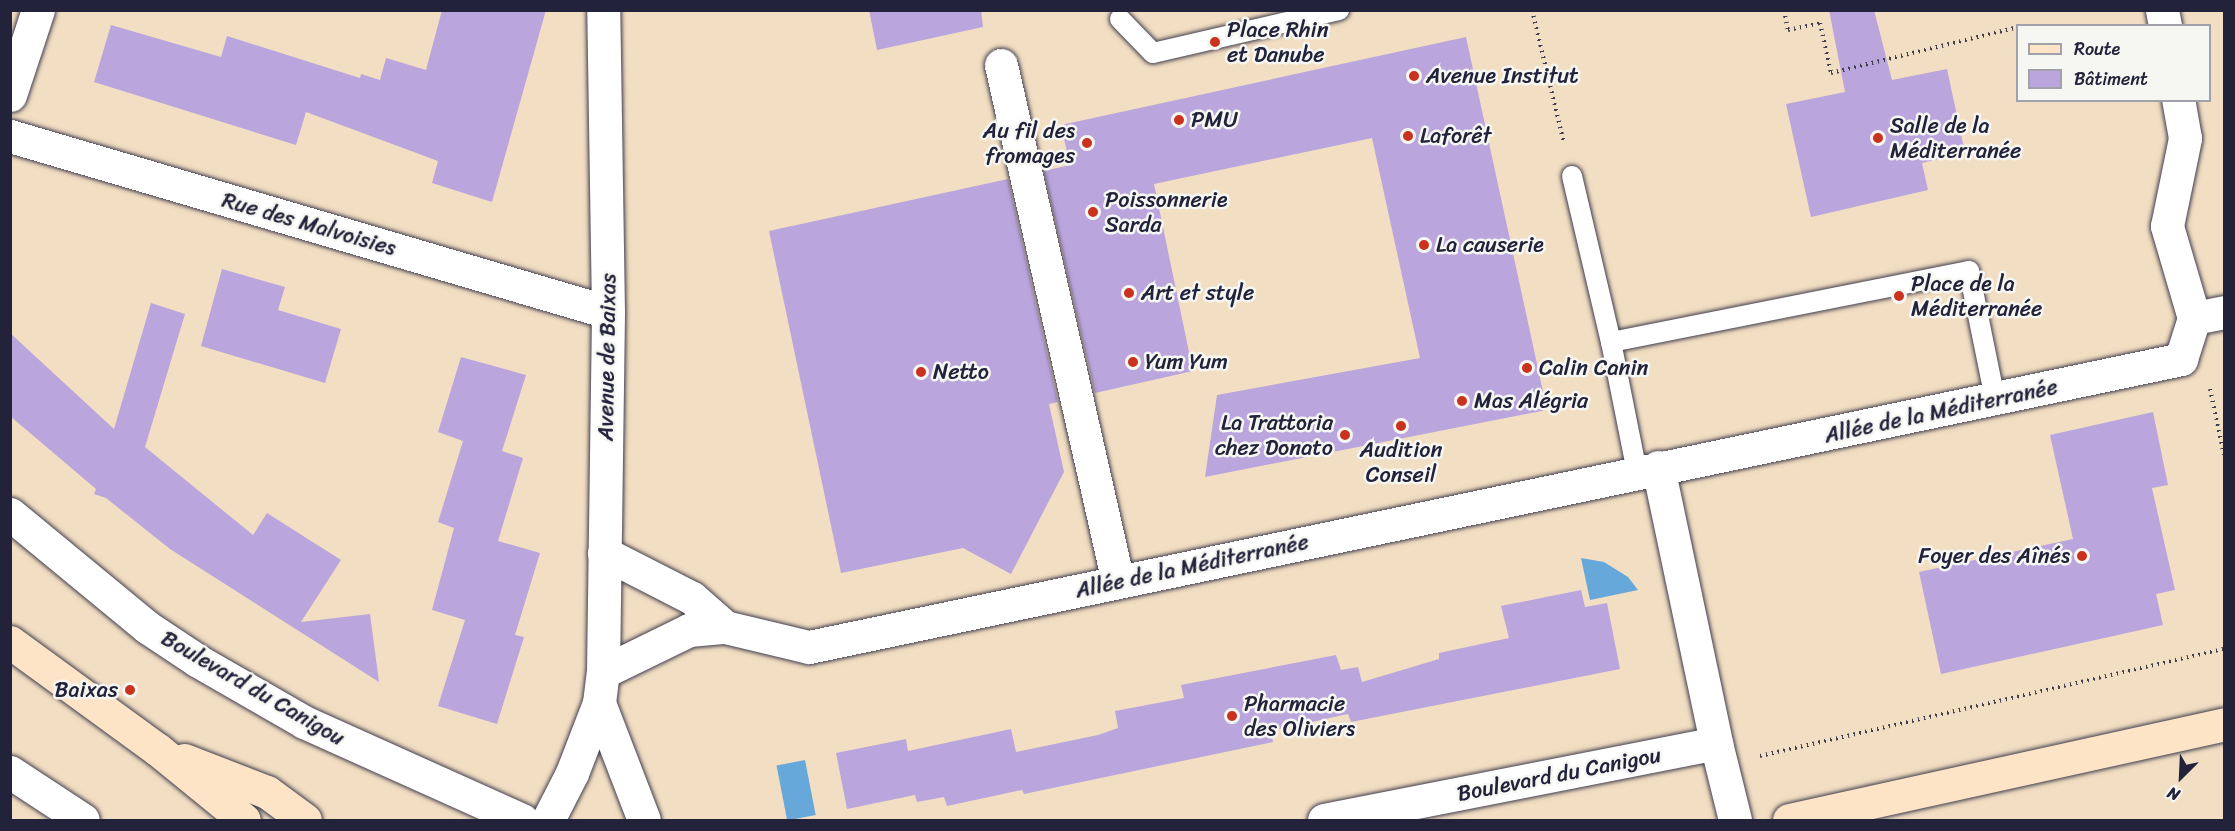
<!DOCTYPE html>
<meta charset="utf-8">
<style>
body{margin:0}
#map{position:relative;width:2235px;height:831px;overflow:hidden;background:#f2dec2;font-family:Sriracha,sans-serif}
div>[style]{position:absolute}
.water>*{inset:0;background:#67a8da;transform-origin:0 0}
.building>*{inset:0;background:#baa6dd}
.path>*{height:4px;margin-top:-2px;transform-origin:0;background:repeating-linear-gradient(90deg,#413e4f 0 1.5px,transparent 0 6px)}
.roads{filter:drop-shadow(0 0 2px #413e4f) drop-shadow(0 0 2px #413e4f)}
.lane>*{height:20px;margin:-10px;padding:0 10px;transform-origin:10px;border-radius:10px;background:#fff}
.street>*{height:33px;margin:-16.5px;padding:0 16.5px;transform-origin:16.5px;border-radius:16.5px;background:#fff}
.secondary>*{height:33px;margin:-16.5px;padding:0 16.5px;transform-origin:16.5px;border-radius:16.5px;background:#fee4c6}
.dots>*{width:16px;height:16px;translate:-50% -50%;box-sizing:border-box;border:3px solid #f6f6f2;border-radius:50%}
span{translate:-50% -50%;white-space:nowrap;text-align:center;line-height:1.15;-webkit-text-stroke:5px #f6f6f2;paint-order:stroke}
.poi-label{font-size:22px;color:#22223b}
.left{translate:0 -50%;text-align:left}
.right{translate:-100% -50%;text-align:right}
.street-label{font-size:22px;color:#22223b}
.frame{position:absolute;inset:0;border:12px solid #22223b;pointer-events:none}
.legend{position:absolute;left:2016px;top:24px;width:195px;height:78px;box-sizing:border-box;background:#f6f6f2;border:2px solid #a1a1a9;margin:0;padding:8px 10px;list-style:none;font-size:18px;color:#22223b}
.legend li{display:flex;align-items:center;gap:12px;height:30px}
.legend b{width:30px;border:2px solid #a1a1a9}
.north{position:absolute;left:2151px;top:747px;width:60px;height:60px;-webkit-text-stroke:4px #f6f6f2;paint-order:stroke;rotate:204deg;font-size:16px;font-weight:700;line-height:24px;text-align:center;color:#22223b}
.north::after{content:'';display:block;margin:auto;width:21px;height:27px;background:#22223b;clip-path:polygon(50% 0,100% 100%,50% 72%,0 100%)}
</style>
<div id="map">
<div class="water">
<div style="clip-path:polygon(1581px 558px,1604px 562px,1628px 577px,1638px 590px,1590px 600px)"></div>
<div style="left:805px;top:760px;width:56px;height:29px;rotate:79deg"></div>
</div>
<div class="building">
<div style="clip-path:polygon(442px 10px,546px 10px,492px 202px,432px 183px,438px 161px,306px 112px,296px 145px,94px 82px,111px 25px,221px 57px,227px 36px,360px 78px,361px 74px,380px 80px,386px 58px,426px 70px)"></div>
<div style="clip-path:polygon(869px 10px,981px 10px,983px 27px,877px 50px)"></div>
<div style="clip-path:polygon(1829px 10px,1874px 10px,1892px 80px,1947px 69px,1965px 153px,1922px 163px,1928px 190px,1811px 217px,1786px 104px,1845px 92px)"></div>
<div style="clip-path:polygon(1466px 37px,1547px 410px,1205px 477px,1217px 395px,1420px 358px,1372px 138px,1154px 184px,1193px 371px,1095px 393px,1044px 171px,1070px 165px,1061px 125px)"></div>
<div style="clip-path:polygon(1008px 179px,1058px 402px,1049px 404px,1064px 472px,1011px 574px,963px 548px,841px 573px,769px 231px)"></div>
<div style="clip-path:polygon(222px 269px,285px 287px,278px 310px,341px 329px,325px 383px,201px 346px)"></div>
<div style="clip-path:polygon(151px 303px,185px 314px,145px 447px,253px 535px,267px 513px,341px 560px,301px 622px,370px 614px,379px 682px,170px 549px,106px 498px,94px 494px,96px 489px,10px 416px,10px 333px,114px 429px)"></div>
<div style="clip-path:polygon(461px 357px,526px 375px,502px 451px,523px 458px,498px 541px,540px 553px,515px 635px,524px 637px,497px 724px,438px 706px,465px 620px,432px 610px,454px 528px,438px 522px,463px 441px,438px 432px)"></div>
<div style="clip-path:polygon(2153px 412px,2168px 485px,2152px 488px,2175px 590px,2156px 594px,2163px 625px,1941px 674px,1919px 572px,2073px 539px,2050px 435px)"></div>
<div style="clip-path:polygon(1581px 590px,1585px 607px,1607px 603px,1620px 669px,1351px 722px,1348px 714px,1271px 731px,1273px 742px,1024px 794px,1022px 790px,947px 806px,944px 797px,917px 802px,915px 795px,847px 809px,836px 753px,906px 739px,908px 751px,1011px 729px,1016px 752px,1098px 735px,1118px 728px,1115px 711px,1184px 698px,1181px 685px,1336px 655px,1341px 670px,1358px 667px,1362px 682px,1439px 659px,1439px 653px,1509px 638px,1501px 606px)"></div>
</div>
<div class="path">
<div style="left:1532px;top:10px;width:137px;rotate:76.5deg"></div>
<div style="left:1784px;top:10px;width:20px;rotate:79deg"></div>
<div style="left:1788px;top:30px;width:33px;rotate:-12deg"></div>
<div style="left:1820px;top:23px;width:51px;rotate:77.6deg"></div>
<div style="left:1831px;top:73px;width:193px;rotate:-13.8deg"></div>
<div style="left:2210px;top:389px;width:67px;rotate:78deg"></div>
<div style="left:1760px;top:756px;width:476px;rotate:-13deg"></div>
</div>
<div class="roads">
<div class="lane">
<div style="left:1120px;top:19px;width:47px;rotate:45.9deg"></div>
<div style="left:1153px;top:53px;width:191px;rotate:-13deg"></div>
<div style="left:1572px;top:176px;width:171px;rotate:76.8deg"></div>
<div style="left:1637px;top:472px;width:133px;rotate:-101.3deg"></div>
<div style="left:1611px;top:342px;width:365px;rotate:-11.2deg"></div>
<div style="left:1969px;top:271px;width:131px;rotate:78.5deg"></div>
</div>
<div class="street">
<div style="left:2162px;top:10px;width:16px;rotate:79deg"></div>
<div style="left:1001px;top:65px;width:530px;rotate:77.25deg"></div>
<div style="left:10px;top:95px;width:89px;rotate:-71.8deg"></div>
<div style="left:10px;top:136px;width:623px;rotate:16.4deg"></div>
<div style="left:2194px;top:318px;width:31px;rotate:-11deg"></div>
<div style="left:1658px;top:467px;width:282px;rotate:78.1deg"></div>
<div style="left:10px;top:514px;width:178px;rotate:39.5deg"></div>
<div style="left:147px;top:627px;width:61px;rotate:33.7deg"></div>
<div style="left:198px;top:661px;width:122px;rotate:29.9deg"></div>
<div style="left:304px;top:722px;width:239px;rotate:24.2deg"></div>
<div style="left:725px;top:627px;width:86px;rotate:13.4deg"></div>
<div style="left:809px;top:647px;width:1402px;rotate:-11.85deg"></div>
<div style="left:2181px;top:359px;width:43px;rotate:-72.4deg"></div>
<div style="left:2194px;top:318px;width:96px;rotate:-106.4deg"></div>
<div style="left:2167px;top:226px;width:90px;rotate:-78.4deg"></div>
<div style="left:2185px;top:138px;width:39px;rotate:-100deg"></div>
<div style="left:603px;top:672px;width:96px;rotate:-26deg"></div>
<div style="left:689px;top:630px;width:36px;rotate:-5deg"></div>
<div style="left:725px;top:627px;width:44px;rotate:-138.7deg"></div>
<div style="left:692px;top:598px;width:99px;rotate:-152.9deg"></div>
<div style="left:599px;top:703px;width:125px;rotate:69deg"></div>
<div style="left:10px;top:772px;width:87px;rotate:33.3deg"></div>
<div style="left:548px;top:820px;width:53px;rotate:-62.9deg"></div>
<div style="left:572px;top:773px;width:75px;rotate:-68.9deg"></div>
<div style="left:599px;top:703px;width:31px;rotate:-83deg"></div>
<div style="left:603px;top:672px;width:360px;rotate:-89.2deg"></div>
<div style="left:608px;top:312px;width:302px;rotate:-90.9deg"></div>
<div style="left:1324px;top:820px;width:399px;rotate:-11.1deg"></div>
<div style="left:1716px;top:743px;width:79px;rotate:76.1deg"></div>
</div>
<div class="secondary">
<div style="left:10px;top:642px;width:182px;rotate:36.1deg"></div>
<div style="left:157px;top:749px;width:112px;rotate:39.2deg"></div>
<div style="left:184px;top:760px;width:89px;rotate:21.1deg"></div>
<div style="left:267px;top:792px;width:47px;rotate:36.4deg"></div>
<div style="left:1789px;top:820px;width:445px;rotate:-12.4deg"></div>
</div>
</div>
<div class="dots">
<div style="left:1215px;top:42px;background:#c8321e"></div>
<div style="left:1414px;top:76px;background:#c8321e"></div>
<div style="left:1179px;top:120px;background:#c8321e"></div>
<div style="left:1408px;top:136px;background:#c8321e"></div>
<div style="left:1878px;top:138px;background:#c8321e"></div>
<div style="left:1087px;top:143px;background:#c8321e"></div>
<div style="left:1093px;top:212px;background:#c8321e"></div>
<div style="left:1424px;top:245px;background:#c8321e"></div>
<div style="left:1129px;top:293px;background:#c8321e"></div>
<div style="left:1899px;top:296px;background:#c8321e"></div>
<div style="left:1133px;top:362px;background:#c8321e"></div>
<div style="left:1527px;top:368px;background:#c8321e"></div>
<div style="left:921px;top:372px;background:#c8321e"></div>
<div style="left:1462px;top:401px;background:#c8321e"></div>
<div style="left:1401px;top:426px;background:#c8321e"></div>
<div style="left:1345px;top:435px;background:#c8321e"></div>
<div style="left:2082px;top:556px;background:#c8321e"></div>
<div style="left:130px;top:690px;background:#c8321e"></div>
<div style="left:1232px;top:716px;background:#c8321e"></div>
</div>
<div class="poi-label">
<span class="left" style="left:1227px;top:42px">Place Rhin<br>et Danube</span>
<span class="left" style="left:1426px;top:76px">Avenue Institut</span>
<span class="left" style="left:1191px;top:120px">PMU</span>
<span class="left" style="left:1890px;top:138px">Salle de la<br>Méditerranée</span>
<span class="right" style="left:1075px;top:143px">Au fil des<br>fromages</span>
<span class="left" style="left:1420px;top:136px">Laforêt</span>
<span class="left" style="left:1105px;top:212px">Poissonnerie<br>Sarda</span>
<span class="left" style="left:1436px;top:245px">La causerie</span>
<span class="left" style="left:1911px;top:296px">Place de la<br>Méditerranée</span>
<span class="left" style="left:1141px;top:293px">Art et style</span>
<span class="left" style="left:1145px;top:362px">Yum Yum</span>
<span class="left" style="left:1539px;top:368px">Calin Canin</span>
<span class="left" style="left:933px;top:372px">Netto</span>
<span class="left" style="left:1474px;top:401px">Mas Alégria</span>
<span class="right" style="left:1333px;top:435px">La Trattoria<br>chez Donato</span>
<span style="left:1401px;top:462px">Audition<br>Conseil</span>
<span class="right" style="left:2070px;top:556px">Foyer des Aînés</span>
<span class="right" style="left:118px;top:690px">Baixas</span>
<span class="left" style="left:1244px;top:716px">Pharmacie<br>des Oliviers</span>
</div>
<div class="street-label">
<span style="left:309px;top:224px;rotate:16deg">Rue des Malvoisies</span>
<span style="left:607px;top:357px;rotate:-89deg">Avenue de Baixas</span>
<span style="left:1941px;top:411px;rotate:-12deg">Allée de la Méditerranée</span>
<span style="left:1192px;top:566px;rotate:-12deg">Allée de la Méditerranée</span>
<span style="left:253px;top:688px;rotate:30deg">Boulevard du Canigou</span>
<span style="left:1559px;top:774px;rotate:-11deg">Boulevard du Canigou</span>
</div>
<div class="frame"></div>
<ul class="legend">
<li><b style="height:8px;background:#fee4c6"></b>Route</li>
<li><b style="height:16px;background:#baa6dd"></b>Bâtiment</li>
</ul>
<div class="north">N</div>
</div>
